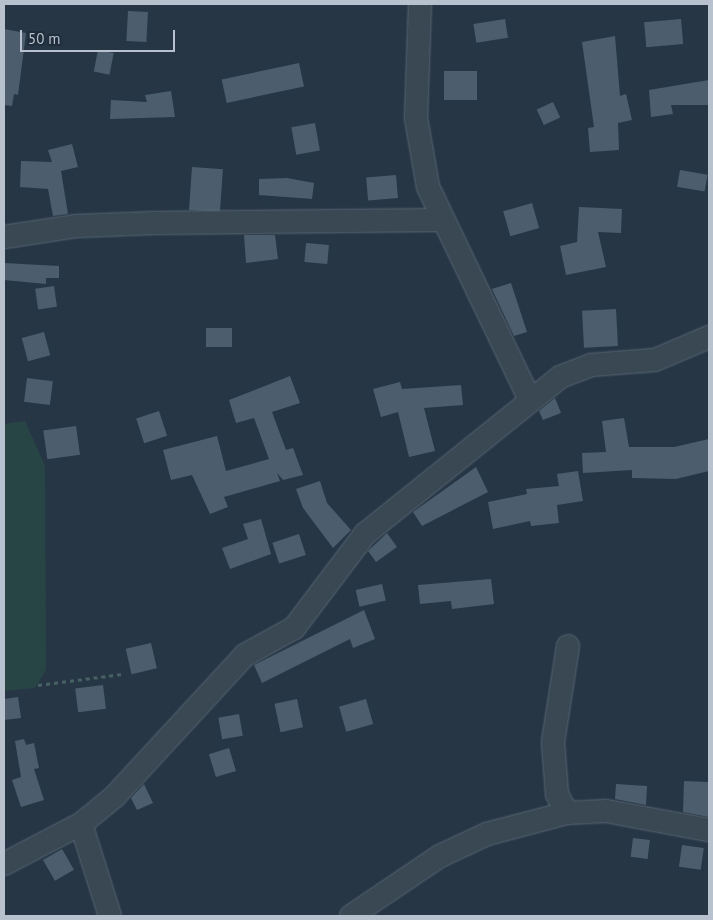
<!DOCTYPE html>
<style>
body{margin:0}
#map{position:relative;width:713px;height:920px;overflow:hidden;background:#263645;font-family:"PT Sans",sans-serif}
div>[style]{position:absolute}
.green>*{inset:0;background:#284546}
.building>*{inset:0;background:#4c5e6d;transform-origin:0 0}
.path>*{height:3px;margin-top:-1.5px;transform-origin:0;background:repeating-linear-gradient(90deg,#466162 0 4px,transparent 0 8px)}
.roads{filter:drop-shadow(0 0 1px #596572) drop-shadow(0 0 1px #596572)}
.minor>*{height:22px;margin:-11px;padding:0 11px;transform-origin:11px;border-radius:11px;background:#3a4854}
span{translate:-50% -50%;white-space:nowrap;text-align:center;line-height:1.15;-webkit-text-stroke:4px #1f2d3a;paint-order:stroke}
.frame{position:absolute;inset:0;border:5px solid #b8c2ce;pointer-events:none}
.scale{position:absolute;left:20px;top:30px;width:155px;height:22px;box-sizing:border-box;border:2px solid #b8c2ce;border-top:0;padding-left:6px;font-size:15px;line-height:18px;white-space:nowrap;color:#b8c2ce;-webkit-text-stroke:4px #1f2d3a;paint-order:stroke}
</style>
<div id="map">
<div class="green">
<div style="clip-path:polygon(25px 421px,45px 466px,46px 670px,35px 688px,4px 691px,4px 424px)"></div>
</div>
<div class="building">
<div style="left:128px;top:11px;width:20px;height:30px;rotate:3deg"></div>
<div style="left:505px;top:19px;width:19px;height:32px;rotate:81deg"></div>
<div style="left:681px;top:19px;width:25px;height:37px;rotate:85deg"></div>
<div style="clip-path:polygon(4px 29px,26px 33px,18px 95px,14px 94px,12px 106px,4px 105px)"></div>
<div style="clip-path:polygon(615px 36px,620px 96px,626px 94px,632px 120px,618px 123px,619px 150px,590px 152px,588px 128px,594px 127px,582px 42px)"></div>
<div style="left:98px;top:50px;width:16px;height:22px;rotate:11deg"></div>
<div style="left:299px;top:63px;width:24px;height:79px;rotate:78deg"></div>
<div style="left:444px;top:71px;width:33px;height:29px"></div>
<div style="clip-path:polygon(709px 80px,709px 105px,671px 105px,673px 114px,651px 117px,649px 90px)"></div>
<div style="clip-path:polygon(171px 91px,175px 117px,110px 119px,111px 100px,147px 102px,145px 95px)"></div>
<div style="left:553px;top:102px;width:17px;height:18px;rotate:65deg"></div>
<div style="left:315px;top:123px;width:28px;height:24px;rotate:80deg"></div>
<div style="clip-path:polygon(72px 144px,78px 167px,61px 171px,68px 214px,53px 216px,48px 189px,20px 187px,21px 161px,52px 162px,48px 150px)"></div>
<div style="left:192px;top:167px;width:31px;height:43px;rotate:4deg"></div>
<div style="left:680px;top:170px;width:28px;height:17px;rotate:10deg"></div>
<div style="left:396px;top:175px;width:23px;height:30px;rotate:85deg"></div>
<div style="clip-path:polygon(287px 178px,314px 183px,312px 199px,259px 195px,259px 179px)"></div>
<div style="left:532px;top:203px;width:26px;height:30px;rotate:74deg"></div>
<div style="clip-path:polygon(579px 207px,622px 209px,621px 233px,598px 232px,606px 267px,566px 275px,560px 246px,577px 242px)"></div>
<div style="clip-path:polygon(244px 235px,275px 235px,278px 259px,246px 263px)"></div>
<div style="left:306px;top:243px;width:23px;height:19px;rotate:5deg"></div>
<div style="clip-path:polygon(4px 263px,59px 266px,59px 278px,46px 278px,46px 284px,4px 280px)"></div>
<div style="clip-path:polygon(511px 283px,527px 332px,514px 336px,492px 289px)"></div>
<div style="left:54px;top:286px;width:21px;height:19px;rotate:82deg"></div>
<div style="left:616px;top:309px;width:37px;height:34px;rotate:87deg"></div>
<div style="left:206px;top:328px;width:26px;height:19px"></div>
<div style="left:44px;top:332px;width:24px;height:23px;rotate:75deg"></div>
<div style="clip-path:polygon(290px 376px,300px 403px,272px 412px,286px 450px,293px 448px,303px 475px,283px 480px,277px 473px,280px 481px,224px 497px,228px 507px,210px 514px,192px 475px,171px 480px,163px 450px,217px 436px,226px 471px,269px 459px,254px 418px,236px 423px,229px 400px)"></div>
<div style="left:27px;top:378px;width:26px;height:24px;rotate:7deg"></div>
<div style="clip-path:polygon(400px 382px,402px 389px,461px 385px,463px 405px,424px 408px,435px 451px,409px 457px,398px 412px,381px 417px,373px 389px)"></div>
<div style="clip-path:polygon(555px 398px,561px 413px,543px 420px,539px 411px)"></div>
<div style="left:159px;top:411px;width:26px;height:24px;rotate:72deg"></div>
<div style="clip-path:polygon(624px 418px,629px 447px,674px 447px,709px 439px,709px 471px,676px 479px,632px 478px,632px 470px,583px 473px,582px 453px,606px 452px,602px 421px)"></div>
<div style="left:76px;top:426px;width:29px;height:33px;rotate:82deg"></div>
<div style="clip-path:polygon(476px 467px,488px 492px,422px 526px,413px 512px)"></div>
<div style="clip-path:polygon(578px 471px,583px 501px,557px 505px,559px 523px,531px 526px,530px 521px,493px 529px,488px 502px,527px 494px,526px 489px,559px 486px,557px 474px)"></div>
<div style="clip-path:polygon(320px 481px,327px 503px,351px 530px,333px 548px,303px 508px,296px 489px)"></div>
<div style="clip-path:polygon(261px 519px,271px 554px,230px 569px,222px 548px,248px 539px,243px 524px)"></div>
<div style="clip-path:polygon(387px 533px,397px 547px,376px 562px,368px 551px)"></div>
<div style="left:299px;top:534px;width:22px;height:28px;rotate:72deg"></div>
<div style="clip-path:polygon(491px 579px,494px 604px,452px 609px,451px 601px,420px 604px,418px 585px)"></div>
<div style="left:382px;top:584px;width:17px;height:27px;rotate:77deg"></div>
<div style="clip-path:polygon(364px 610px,375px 639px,353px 648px,350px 639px,262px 683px,254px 665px)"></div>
<div style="left:151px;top:643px;width:26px;height:26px;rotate:77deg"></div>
<div style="left:103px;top:685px;width:24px;height:28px;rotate:83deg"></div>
<div style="clip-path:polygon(18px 697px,21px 718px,4px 720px,4px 699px)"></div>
<div style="left:297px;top:699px;width:29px;height:23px;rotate:78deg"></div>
<div style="left:366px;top:699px;width:26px;height:28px;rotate:74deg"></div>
<div style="left:239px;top:714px;width:22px;height:21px;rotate:80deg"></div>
<div style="clip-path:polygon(24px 739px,26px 745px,34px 743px,39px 768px,34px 769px,44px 800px,21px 807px,12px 780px,21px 777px,15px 741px)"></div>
<div style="left:229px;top:748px;width:24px;height:21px;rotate:73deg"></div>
<div style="clip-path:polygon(684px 781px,709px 782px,709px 817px,683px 812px)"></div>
<div style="clip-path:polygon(144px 784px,153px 803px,137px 810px,131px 798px)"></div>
<div style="clip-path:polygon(616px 784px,647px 786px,646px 805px,615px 799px)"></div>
<div style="left:633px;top:838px;width:17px;height:19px;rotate:7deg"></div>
<div style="left:682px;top:845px;width:22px;height:22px;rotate:8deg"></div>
<div style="left:62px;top:849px;width:24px;height:22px;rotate:60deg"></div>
</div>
<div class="path">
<div style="left:38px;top:685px;width:85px;rotate:-7.5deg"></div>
</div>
<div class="roads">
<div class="minor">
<div style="left:420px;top:4px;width:114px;rotate:92deg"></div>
<div style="left:416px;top:118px;width:70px;rotate:80.1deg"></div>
<div style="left:428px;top:187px;width:234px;rotate:64.4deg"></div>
<div style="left:4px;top:237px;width:74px;rotate:-8.6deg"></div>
<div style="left:77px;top:226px;width:78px;rotate:-2.2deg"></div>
<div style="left:155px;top:223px;width:285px;rotate:-0.6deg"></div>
<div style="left:567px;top:813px;width:21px;rotate:-118deg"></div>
<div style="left:557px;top:794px;width:52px;rotate:-94.4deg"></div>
<div style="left:553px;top:742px;width:97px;rotate:-81.1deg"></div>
<div style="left:4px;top:864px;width:87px;rotate:-27.5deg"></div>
<div style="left:110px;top:916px;width:96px;rotate:-107.5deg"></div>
<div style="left:81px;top:824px;width:43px;rotate:-39.3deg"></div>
<div style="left:114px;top:797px;width:193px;rotate:-47.3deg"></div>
<div style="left:245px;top:655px;width:56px;rotate:-28.9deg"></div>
<div style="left:294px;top:628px;width:118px;rotate:-52.9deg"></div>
<div style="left:365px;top:534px;width:250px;rotate:-38.8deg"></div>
<div style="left:560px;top:377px;width:33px;rotate:-21deg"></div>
<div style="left:591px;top:365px;width:64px;rotate:-4.5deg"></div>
<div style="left:655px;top:360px;width:59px;rotate:-23.1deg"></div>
<div style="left:351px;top:916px;width:107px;rotate:-34deg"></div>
<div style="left:440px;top:856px;width:52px;rotate:-25.1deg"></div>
<div style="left:487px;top:834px;width:83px;rotate:-14.7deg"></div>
<div style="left:567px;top:813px;width:39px;rotate:-3deg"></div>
<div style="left:606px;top:811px;width:105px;rotate:10.5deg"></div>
</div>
</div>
<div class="frame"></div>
<div class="scale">50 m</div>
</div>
